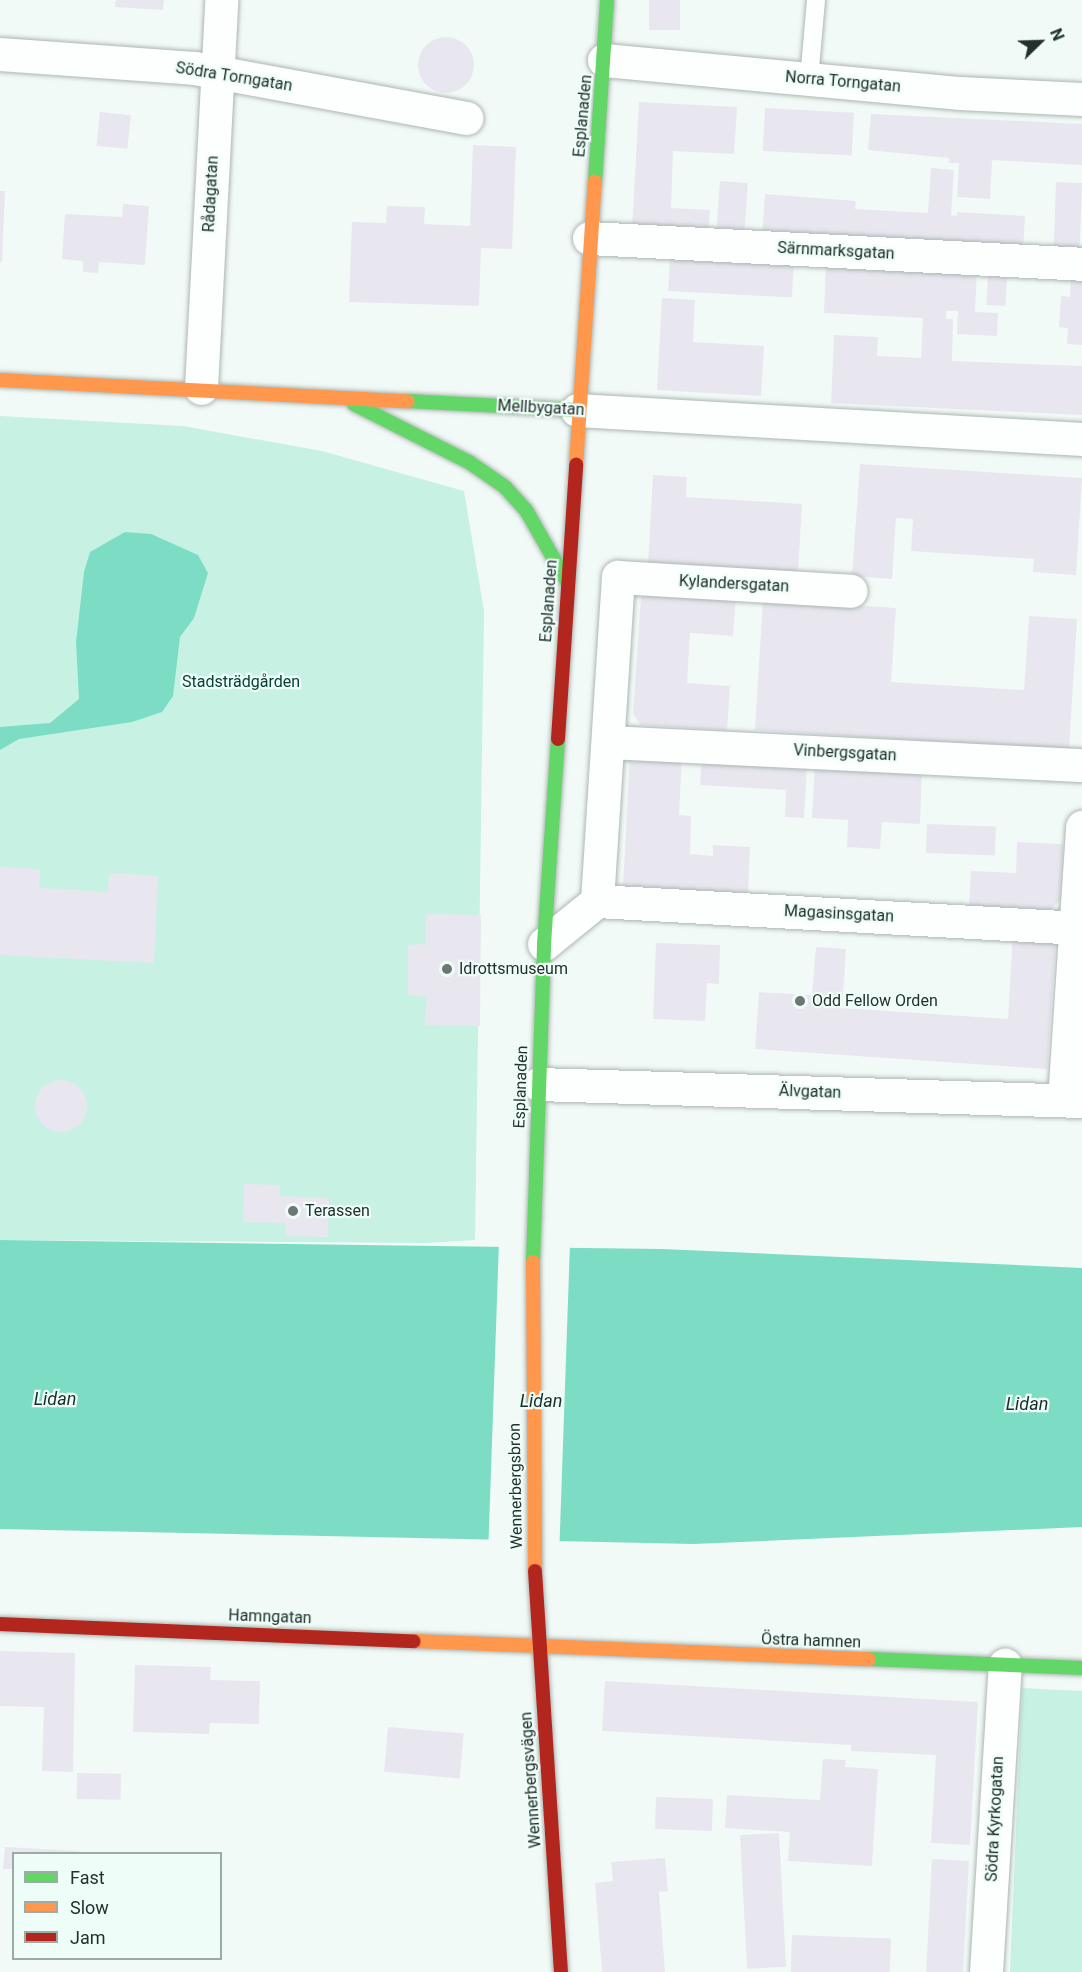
<!DOCTYPE html>
<meta charset="utf-8">
<style>
body{margin:0}
#map{position:relative;width:1082px;height:1972px;overflow:hidden;background:#f2faf7;font-family:Roboto,sans-serif}
div>[style]{position:absolute}
.green>*{inset:0;background:#c7f1e3}
.water>*{inset:0;background:#7dddc4}
.pier>*{inset:0;background:#f2faf7;transform-origin:0 0}
.building>*{inset:0;background:#e8e7f0;transform-origin:0 0}
.round{border-radius:50%}
.roads{filter:drop-shadow(0 0 2px #acb6b2) drop-shadow(0 0 2px #acb6b2)}
.lane>*{height:18px;margin:-9px;padding:0 9px;transform-origin:9px;border-radius:9px;background:#fdfefe}
.street>*{height:33px;margin:-16.5px;padding:0 16.5px;transform-origin:16.5px;border-radius:16.5px;background:#fdfefe}
.fast>*{height:14px;margin:-7px;padding:0 7px;transform-origin:7px;border-radius:7px;background:#63d668}
.slow>*{height:14px;margin:-7px;padding:0 7px;transform-origin:7px;border-radius:7px;background:#ff974d}
.jam>*{height:14px;margin:-7px;padding:0 7px;transform-origin:7px;border-radius:7px;background:#b3261e}
.dots>*{width:16px;height:16px;translate:-50% -50%;box-sizing:border-box;border:3px solid #effdf8;border-radius:50%}
span{translate:-50% -50%;white-space:nowrap;text-align:center;line-height:1.15;-webkit-text-stroke:4.5px #effdf8;paint-order:stroke}
.street-label{font-size:16px;color:#23312c}
.park-label{font-size:16px;color:#044134}
.poi-label{font-size:16px;color:#23312c}
.left{translate:0 -50%;text-align:left}
.water-label{font-size:18px;color:#182e28;font-style:italic}
.legend{position:absolute;left:12px;top:1852px;width:210px;height:108px;box-sizing:border-box;background:#effdf8;border:2px solid #9daba6;margin:0;padding:8px 10px;list-style:none;font-size:18px;color:#23312c}
.legend li{display:flex;align-items:center;gap:12px;height:30px}
.legend b{width:30px;border:2px solid #9daba6}
.north{position:absolute;left:1010px;top:12px;width:60px;height:60px;-webkit-text-stroke:4px #effdf8;paint-order:stroke;rotate:67deg;font-size:16px;font-weight:700;line-height:24px;text-align:center;color:#23312c}
.north::after{content:'';display:block;margin:auto;width:21px;height:27px;background:#23312c;clip-path:polygon(50% 0,100% 100%,50% 72%,0 100%)}
</style>
<div id="map">
<div class="green">
<div style="clip-path:polygon(0 416px,183px 426px,322px 451px,464px 491px,484px 611px,475px 1240px,426px 1243px,0 1240px)"></div>
<div style="clip-path:polygon(1022px 1688px,1082px 1691px,1082px 1972px,1010px 1972px)"></div>
</div>
<div class="water">
<div style="clip-path:polygon(125px 532px,151px 534px,198px 555px,208px 573px,194px 618px,180px 637px,173px 696px,162px 712px,132px 722px,19px 739px,0 750px,0 727px,50px 723px,79px 699px,76px 642px,84px 572px,90px 552px)"></div>
<div style="clip-path:polygon(0 1240px,662px 1249px,1082px 1268px,1082px 1527px,694px 1544px,0 1529px)"></div>
</div>
<div class="pier">
<div style="left:499px;top:1242px;width:71px;height:302px;rotate:2deg"></div>
</div>
<div class="building">
<div style="clip-path:polygon(116px 0,164px 0,163px 10px,115px 7px)"></div>
<div style="left:649px;top:0;width:31px;height:30px"></div>
<div class="round" style="left:418px;top:37px;width:56px;height:56px"></div>
<div style="clip-path:polygon(639px 102px,737px 107px,734px 154px,673px 151px,671px 208px,710px 210px,708px 234px,632px 230px)"></div>
<div style="left:765px;top:108px;width:89px;height:43px;rotate:3deg"></div>
<div style="left:100px;top:112px;width:31px;height:34px;rotate:6deg"></div>
<div style="clip-path:polygon(871px 114px,1082px 124px,1082px 165px,992px 160px,990px 199px,957px 197px,959px 163px,949px 163px,949px 158px,868px 150px)"></div>
<div style="clip-path:polygon(473px 145px,516px 147px,512px 249px,481px 248px,479px 306px,349px 302px,352px 222px,386px 223px,387px 206px,425px 207px,424px 224px,470px 226px)"></div>
<div style="clip-path:polygon(931px 168px,954px 170px,951px 215px,957px 216px,957px 212px,1025px 216px,1023px 253px,762px 235px,765px 194px,856px 201px,855px 209px,928px 213px)"></div>
<div style="left:720px;top:181px;width:28px;height:52px;rotate:4deg"></div>
<div style="left:1056px;top:182px;width:26px;height:73px;rotate:2deg"></div>
<div style="clip-path:polygon(0 191px,5px 191px,2px 262px,0 262px)"></div>
<div style="clip-path:polygon(123px 204px,149px 206px,145px 265px,99px 262px,98px 273px,83px 272px,83px 261px,62px 259px,65px 214px,122px 217px)"></div>
<div style="left:670px;top:255px;width:124px;height:36px;rotate:3deg"></div>
<div style="clip-path:polygon(826px 262px,977px 269px,975px 312px,998px 313px,997px 336px,957px 334px,958px 311px,946px 311px,946px 319px,953px 319px,952px 361px,1082px 366px,1082px 415px,831px 403px,834px 335px,878px 337px,877px 356px,921px 358px,923px 318px,824px 313px)"></div>
<div style="left:988px;top:276px;width:19px;height:29px;rotate:3deg"></div>
<div style="clip-path:polygon(1071px 276px,1082px 277px,1082px 345px,1067px 344px,1068px 328px,1059px 327px,1061px 296px,1070px 297px)"></div>
<div style="clip-path:polygon(662px 298px,695px 300px,693px 342px,764px 346px,761px 396px,657px 390px)"></div>
<div style="clip-path:polygon(860px 464px,1082px 478px,1076px 575px,1033px 572px,1034px 559px,911px 551px,913px 519px,896px 518px,892px 579px,852px 576px)"></div>
<div style="clip-path:polygon(653px 475px,687px 477px,686px 497px,802px 504px,798px 572px,648px 564px)"></div>
<div style="clip-path:polygon(651px 588px,736px 594px,733px 636px,690px 633px,687px 683px,730px 686px,727px 730px,641px 725px,633px 714px,641px 596px)"></div>
<div style="clip-path:polygon(763px 599px,896px 608px,891px 682px,1024px 690px,1029px 616px,1077px 619px,1069px 750px,755px 730px)"></div>
<div style="clip-path:polygon(630px 753px,682px 756px,679px 815px,691px 816px,690px 854px,713px 856px,713px 845px,750px 847px,748px 893px,623px 887px)"></div>
<div style="clip-path:polygon(702px 757px,807px 763px,804px 818px,785px 817px,786px 790px,700px 785px)"></div>
<div style="clip-path:polygon(815px 763px,922px 768px,920px 824px,882px 822px,880px 849px,847px 847px,848px 820px,812px 818px)"></div>
<div style="left:927px;top:824px;width:69px;height:29px;rotate:2deg"></div>
<div style="clip-path:polygon(1017px 842px,1063px 844px,1060px 901px,1049px 910px,969px 906px,971px 871px,1016px 873px)"></div>
<div style="clip-path:polygon(0 867px,40px 869px,39px 888px,108px 892px,109px 873px,158px 876px,154px 963px,0 955px)"></div>
<div style="clip-path:polygon(426px 914px,481px 915px,480px 1026px,425px 1025px,427px 997px,408px 995px,408px 945px,426px 944px)"></div>
<div style="clip-path:polygon(1013px 932px,1056px 935px,1047px 1069px,755px 1049px,759px 992px,812px 995px,816px 947px,846px 949px,842px 1008px,1008px 1019px)"></div>
<div style="clip-path:polygon(656px 943px,720px 945px,719px 984px,707px 983px,705px 1021px,653px 1019px)"></div>
<div class="round" style="left:35px;top:1080px;width:52px;height:52px"></div>
<div style="clip-path:polygon(244px 1184px,280px 1185px,280px 1196px,329px 1198px,328px 1237px,285px 1236px,286px 1223px,243px 1222px)"></div>
<div style="clip-path:polygon(0 1651px,75px 1653px,73px 1772px,42px 1771px,44px 1707px,0 1706px)"></div>
<div style="clip-path:polygon(135px 1665px,211px 1667px,210px 1680px,260px 1681px,259px 1724px,210px 1723px,209px 1734px,133px 1732px)"></div>
<div style="clip-path:polygon(605px 1681px,978px 1702px,970px 1845px,931px 1843px,936px 1755px,851px 1751px,851px 1745px,602px 1731px)"></div>
<div style="left:388px;top:1727px;width:76px;height:45px;rotate:5deg"></div>
<div style="clip-path:polygon(823px 1759px,846px 1760px,845px 1767px,878px 1769px,872px 1866px,788px 1861px,790px 1832px,725px 1828px,727px 1795px,820px 1800px)"></div>
<div style="left:77px;top:1773px;width:44px;height:26px;rotate:1deg"></div>
<div style="left:656px;top:1797px;width:57px;height:32px;rotate:2deg"></div>
<div style="left:779px;top:1833px;width:134px;height:39px;rotate:87deg"></div>
<div style="clip-path:polygon(5px 1847px,79px 1851px,79px 1854px,14px 1854px,14px 1869px,3px 1869px)"></div>
<div style="clip-path:polygon(665px 1858px,668px 1891px,659px 1892px,665px 1972px,602px 1972px,595px 1883px,613px 1881px,611px 1862px)"></div>
<div style="left:932px;top:1859px;width:37px;height:113px;rotate:3deg"></div>
<div style="left:792px;top:1935px;width:99px;height:37px;rotate:2deg"></div>
</div>
<div class="roads">
<div class="lane">
<div style="left:809px;top:79px;width:79px;rotate:-84.9deg"></div>
</div>
<div class="street">
<div style="left:0;top:54px;width:195px;rotate:4.1deg"></div>
<div style="left:194px;top:68px;width:277px;rotate:10.4deg"></div>
<div style="left:604px;top:60px;width:358px;rotate:5.3deg"></div>
<div style="left:960px;top:93px;width:122px;rotate:2.8deg"></div>
<div style="left:589px;top:238px;width:494px;rotate:3deg"></div>
<div style="left:201px;top:388px;width:389px;rotate:-87deg"></div>
<div style="left:577px;top:410px;width:506px;rotate:3.29deg"></div>
<div style="left:609px;top:742px;width:474px;rotate:2.8deg"></div>
<div style="left:597px;top:901px;width:486px;rotate:3.2deg"></div>
<div style="left:544px;top:944px;width:68px;rotate:-39.1deg"></div>
<div style="left:597px;top:901px;width:325px;rotate:-86.3deg"></div>
<div style="left:618px;top:577px;width:233px;rotate:3.4deg"></div>
<div style="left:538px;top:1084px;width:544px;rotate:1.79deg"></div>
<div style="left:1064px;top:1100px;width:274px;rotate:-86.2deg"></div>
<div style="left:986px;top:1972px;width:308px;rotate:-86.5deg"></div>
</div>
<div class="fast">
<div style="left:595px;top:182px;width:182px;rotate:-86.2deg"></div>
<div style="left:407px;top:401px;width:170px;rotate:3deg"></div>
<div style="left:354px;top:404px;width:129px;rotate:26.8deg"></div>
<div style="left:469px;top:462px;width:44px;rotate:34.8deg"></div>
<div style="left:505px;top:487px;width:31px;rotate:48deg"></div>
<div style="left:526px;top:510px;width:83px;rotate:60.3deg"></div>
<div style="left:533px;top:1262px;width:318px;rotate:-88deg"></div>
<div style="left:544px;top:944px;width:205px;rotate:-86.1deg"></div>
<div style="left:869px;top:1659px;width:213px;rotate:2.4deg"></div>
</div>
<div class="slow">
<div style="left:0;top:380px;width:408px;rotate:3deg"></div>
<div style="left:576px;top:465px;width:284px;rotate:-86.2deg"></div>
<div style="left:533px;top:1262px;width:309px;rotate:89.6deg"></div>
<div style="left:414px;top:1641px;width:455px;rotate:2.3deg"></div>
</div>
<div class="jam">
<div style="left:558px;top:739px;width:275px;rotate:-86.2deg"></div>
<div style="left:535px;top:1571px;width:402px;rotate:86.3deg"></div>
<div style="left:0;top:1624px;width:414px;rotate:2.4deg"></div>
</div>
</div>
<div class="dots">
<div style="left:447px;top:969px;background:#6b7773"></div>
<div style="left:800px;top:1001px;background:#6b7773"></div>
<div style="left:293px;top:1211px;background:#6b7773"></div>
</div>
<div class="street-label">
<span style="left:234px;top:77px;rotate:9deg">Södra Torngatan</span>
<span style="left:843px;top:82px;rotate:5deg">Norra Torngatan</span>
<span style="left:583px;top:116px;rotate:-85deg">Esplanaden</span>
<span style="left:211px;top:194px;rotate:-87deg">Rådagatan</span>
<span style="left:836px;top:251px;rotate:3deg">Särnmarksgatan</span>
<span style="left:541px;top:408px;rotate:3deg">Mellbygatan</span>
<span style="left:734px;top:584px;rotate:3deg">Kylandersgatan</span>
<span style="left:549px;top:601px;rotate:-86deg">Esplanaden</span>
<span style="left:845px;top:753px;rotate:3deg">Vinbergsgatan</span>
<span style="left:839px;top:914px;rotate:3deg">Magasinsgatan</span>
<span style="left:521px;top:1087px;rotate:-88deg">Esplanaden</span>
<span style="left:810px;top:1092px;rotate:2deg">Älvgatan</span>
<span style="left:516px;top:1486px;rotate:-91deg">Wennerbergsbron</span>
<span style="left:270px;top:1617px;rotate:2deg">Hamngatan</span>
<span style="left:811px;top:1641px;rotate:2deg">Östra hamnen</span>
<span style="left:531px;top:1780px;rotate:-94deg">Wennerbergsvägen</span>
<span style="left:995px;top:1819px;rotate:-87deg">Södra Kyrkogatan</span>
</div>
<div class="park-label">
<span style="left:241px;top:682px">Stadsträdgården</span>
</div>
<div class="poi-label">
<span class="left" style="left:459px;top:969px">Idrottsmuseum</span>
<span class="left" style="left:812px;top:1001px">Odd Fellow Orden</span>
<span class="left" style="left:305px;top:1211px">Terassen</span>
</div>
<div class="water-label">
<span style="left:55px;top:1399px">Lidan</span>
<span style="left:541px;top:1401px">Lidan</span>
<span style="left:1027px;top:1404px">Lidan</span>
</div>
<ul class="legend">
<li><b style="height:8px;background:#63d668"></b>Fast</li>
<li><b style="height:8px;background:#ff974d"></b>Slow</li>
<li><b style="height:8px;background:#b3261e"></b>Jam</li>
</ul>
<div class="north">N</div>
</div>
